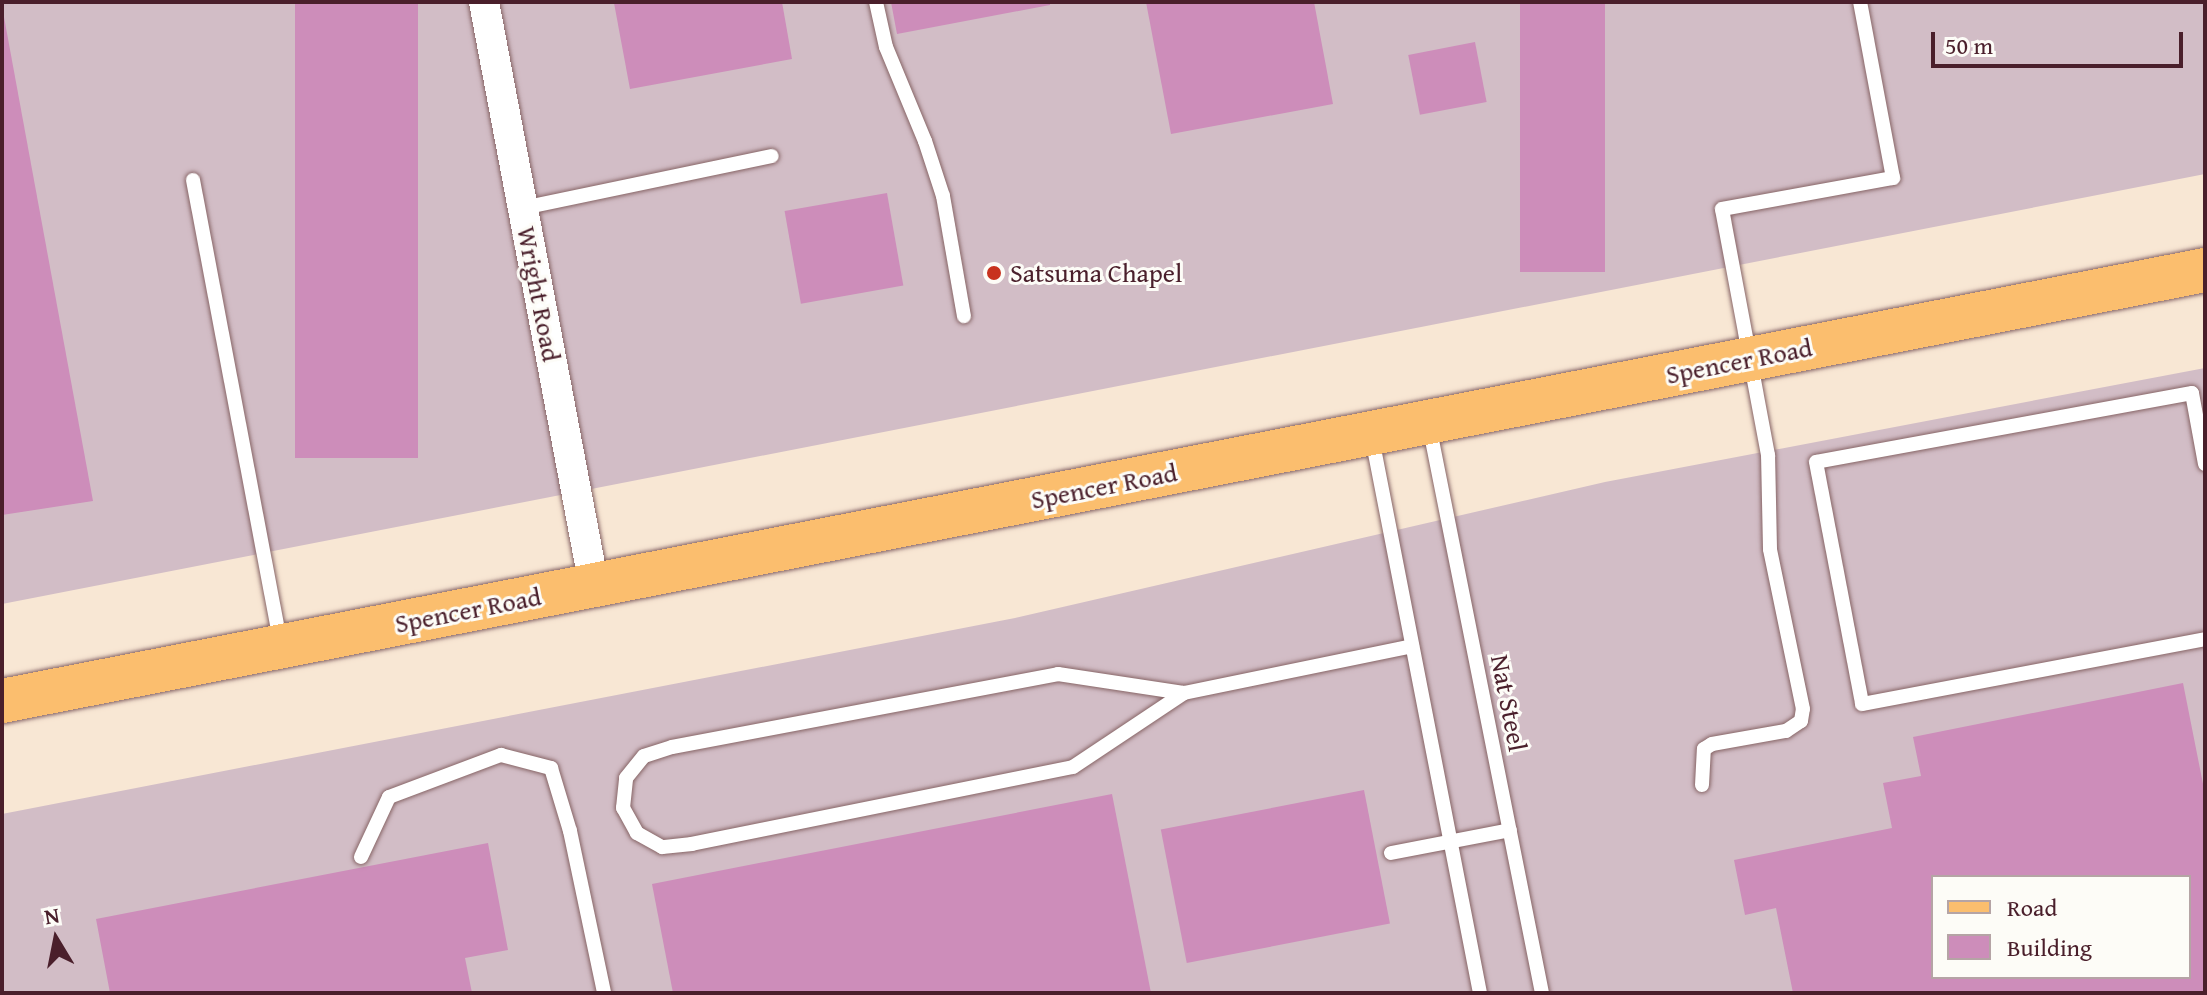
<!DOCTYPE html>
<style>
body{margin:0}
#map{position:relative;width:2207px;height:995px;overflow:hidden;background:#f8e7d4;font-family:"Gentium Book Plus",serif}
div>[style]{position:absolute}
.industrial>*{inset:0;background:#d2bdc6}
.building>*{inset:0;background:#cd8dba;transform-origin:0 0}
.roads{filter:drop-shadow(0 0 2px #876566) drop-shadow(0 0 2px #876566)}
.lane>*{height:14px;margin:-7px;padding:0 7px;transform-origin:7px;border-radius:7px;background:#fff}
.street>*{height:30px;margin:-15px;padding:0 15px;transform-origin:15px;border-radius:15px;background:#fff}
.primary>*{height:44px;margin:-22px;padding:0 22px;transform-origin:22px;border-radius:22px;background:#fbbe6e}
.dots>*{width:22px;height:22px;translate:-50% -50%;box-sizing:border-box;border:4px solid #fdfcf7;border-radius:50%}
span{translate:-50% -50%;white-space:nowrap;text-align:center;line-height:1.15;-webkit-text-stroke:6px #fdfcf7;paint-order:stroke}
.poi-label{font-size:26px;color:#4a1f2b}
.left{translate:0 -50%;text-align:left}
.street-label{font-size:26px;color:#4a1f2b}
.frame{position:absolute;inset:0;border:4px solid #4a1f2b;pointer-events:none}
.legend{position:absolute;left:1931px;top:875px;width:260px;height:104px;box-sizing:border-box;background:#fdfcf7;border:2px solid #b5a4a5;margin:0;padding:10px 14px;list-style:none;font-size:24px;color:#4a1f2b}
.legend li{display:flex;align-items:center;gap:16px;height:40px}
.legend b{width:40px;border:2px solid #b5a4a5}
.north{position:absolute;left:16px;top:899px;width:80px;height:80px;-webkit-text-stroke:6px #fdfcf7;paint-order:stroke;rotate:350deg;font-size:22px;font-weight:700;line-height:32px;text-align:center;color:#4a1f2b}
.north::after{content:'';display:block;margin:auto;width:28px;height:36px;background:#4a1f2b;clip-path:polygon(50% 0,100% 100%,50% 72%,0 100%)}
.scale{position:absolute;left:1931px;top:32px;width:252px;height:36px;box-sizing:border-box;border:4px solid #4a1f2b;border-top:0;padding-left:10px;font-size:24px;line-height:28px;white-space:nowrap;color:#4a1f2b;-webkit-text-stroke:6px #fdfcf7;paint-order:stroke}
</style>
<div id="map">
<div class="industrial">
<div style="clip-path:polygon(2px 2px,2205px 2px,2205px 174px,2px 604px)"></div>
<div style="clip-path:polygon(evenodd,2205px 368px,2205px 993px,2px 993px,2px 814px,1015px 618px,1605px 482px,2205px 368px,1933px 877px,2189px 877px,2189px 977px,1933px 977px,1933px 877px)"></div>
</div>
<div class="building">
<div style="left:295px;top:2px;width:123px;height:456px"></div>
<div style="clip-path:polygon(782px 2px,792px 59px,630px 89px,614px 3px)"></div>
<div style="clip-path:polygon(891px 2px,1050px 2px,1050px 5px,897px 34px)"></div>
<div style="clip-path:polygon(1146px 2px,1314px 2px,1333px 104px,1171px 134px)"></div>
<div style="left:1520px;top:2px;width:85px;height:270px"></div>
<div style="clip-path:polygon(4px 17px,93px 501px,2px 515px,2px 18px)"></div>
<div style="left:1475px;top:42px;width:61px;height:68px;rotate:79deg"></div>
<div style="left:887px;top:193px;width:94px;height:104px;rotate:80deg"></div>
<div style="clip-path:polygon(evenodd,2183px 683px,2205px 794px,2205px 993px,1793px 993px,1776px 908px,1745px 915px,1734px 860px,1892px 828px,1883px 783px,1921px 776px,1913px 737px,2183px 683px,1933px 877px,2189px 877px,2189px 977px,1933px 977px,1933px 877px)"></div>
<div style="left:1364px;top:790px;width:136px;height:207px;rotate:79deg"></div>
<div style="clip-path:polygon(1112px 794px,1151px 993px,673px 993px,652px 884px)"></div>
<div style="clip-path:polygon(488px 843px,508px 950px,465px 958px,472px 993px,110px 993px,96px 919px)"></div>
</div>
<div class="roads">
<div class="lane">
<div style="left:876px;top:2px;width:46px;rotate:77.5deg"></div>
<div style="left:886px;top:47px;width:102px;rotate:67.5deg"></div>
<div style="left:925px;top:141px;width:58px;rotate:71.9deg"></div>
<div style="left:943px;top:196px;width:122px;rotate:80.1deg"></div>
<div style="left:193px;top:180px;width:470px;rotate:79.3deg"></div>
<div style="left:523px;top:208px;width:254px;rotate:-11.8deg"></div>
<div style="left:1429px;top:425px;width:579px;rotate:78.75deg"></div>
<div style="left:1372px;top:438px;width:565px;rotate:78.99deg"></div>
<div style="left:2205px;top:464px;width:72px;rotate:-100.4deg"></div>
<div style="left:2192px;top:393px;width:382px;rotate:169.6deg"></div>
<div style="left:1816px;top:462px;width:246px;rotate:79.2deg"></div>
<div style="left:1862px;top:704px;width:349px;rotate:-10.7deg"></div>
<div style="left:1184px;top:693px;width:133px;rotate:146.3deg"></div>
<div style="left:1073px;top:767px;width:389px;rotate:168.6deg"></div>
<div style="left:692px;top:844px;width:30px;rotate:174deg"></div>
<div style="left:662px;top:847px;width:29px;rotate:-151deg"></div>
<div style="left:637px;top:833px;width:29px;rotate:-119deg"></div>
<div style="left:623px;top:808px;width:30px;rotate:-84deg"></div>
<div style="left:626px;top:778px;width:28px;rotate:-51deg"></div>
<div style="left:644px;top:756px;width:29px;rotate:-18deg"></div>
<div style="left:672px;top:747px;width:393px;rotate:-10.7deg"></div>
<div style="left:1058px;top:674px;width:127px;rotate:8.6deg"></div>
<div style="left:1184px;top:693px;width:233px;rotate:-11.6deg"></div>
<div style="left:1702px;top:785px;width:36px;rotate:-87deg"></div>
<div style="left:1704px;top:749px;width:9px;rotate:-32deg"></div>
<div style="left:1712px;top:744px;width:75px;rotate:-10deg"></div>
<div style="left:1786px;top:731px;width:18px;rotate:-34deg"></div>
<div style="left:1801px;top:721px;width:12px;rotate:-81deg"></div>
<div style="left:1803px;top:709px;width:163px;rotate:-101.7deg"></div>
<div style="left:1770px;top:549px;width:94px;rotate:-91.2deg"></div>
<div style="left:1768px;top:455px;width:250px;rotate:-100.6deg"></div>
<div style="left:1722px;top:209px;width:174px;rotate:-10.3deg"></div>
<div style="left:1893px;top:178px;width:179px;rotate:-100.6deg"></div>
<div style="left:1391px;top:853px;width:121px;rotate:-10.9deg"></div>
<div style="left:361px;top:857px;width:66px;rotate:-65deg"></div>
<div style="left:389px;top:797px;width:120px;rotate:-20.6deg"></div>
<div style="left:501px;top:755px;width:52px;rotate:14.6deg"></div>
<div style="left:551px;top:768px;width:66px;rotate:73.2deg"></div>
<div style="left:570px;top:831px;width:166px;rotate:78.1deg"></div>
</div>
<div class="street">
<div style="left:484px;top:2px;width:594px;rotate:79.33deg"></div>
</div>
<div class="primary">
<div style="left:2px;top:701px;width:2245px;rotate:-11.07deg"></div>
</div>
</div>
<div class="dots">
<div style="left:994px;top:273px;background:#c8321e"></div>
</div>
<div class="poi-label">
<span class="left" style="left:1010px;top:273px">Satsuma Chapel</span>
</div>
<div class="street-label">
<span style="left:539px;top:294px;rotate:79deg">Wright Road</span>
<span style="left:1739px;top:361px;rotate:-11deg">Spencer Road</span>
<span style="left:1104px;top:486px;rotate:-11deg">Spencer Road</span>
<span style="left:468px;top:610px;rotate:-11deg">Spencer Road</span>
<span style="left:1509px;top:703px;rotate:79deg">Nat Steel</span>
</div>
<div class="frame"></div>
<ul class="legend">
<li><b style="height:10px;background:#fbbe6e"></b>Road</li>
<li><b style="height:22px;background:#cd8dba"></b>Building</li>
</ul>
<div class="north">N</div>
<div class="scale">50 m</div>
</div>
